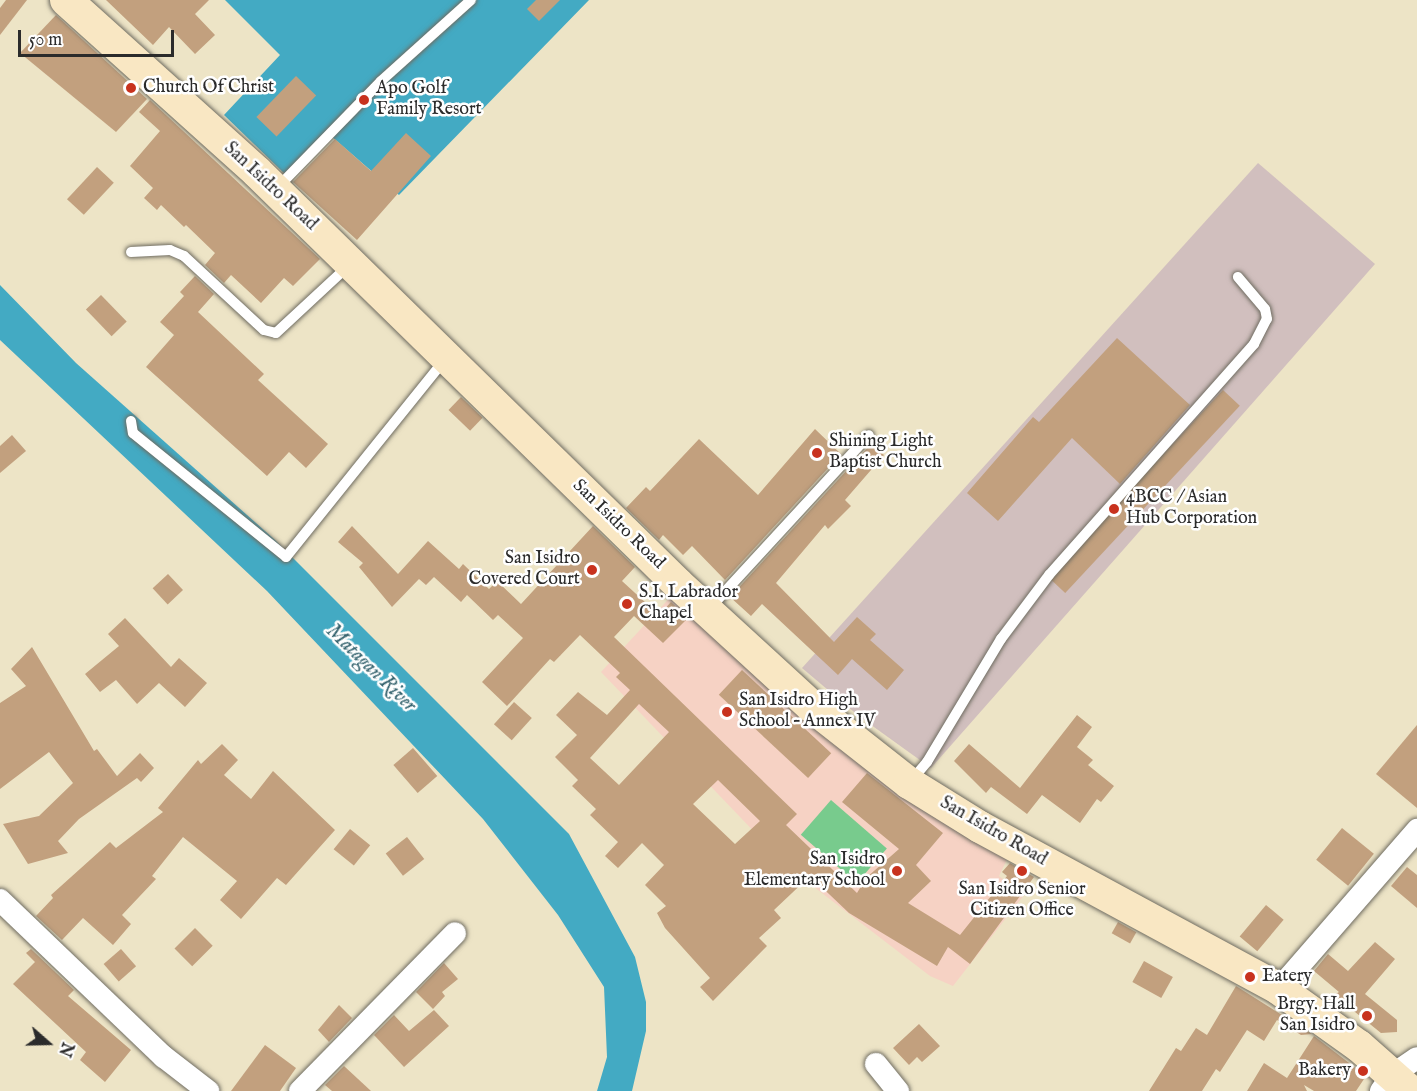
<!DOCTYPE html>
<meta charset="utf-8">
<style>
body{margin:0}
#map{position:relative;width:1417px;height:1091px;overflow:hidden;background:#ede4c6;font-family:"IM FELL English",serif}
div>[style]{position:absolute}
.built>*{inset:0;background:#f6d2c4}
.industrial>*{inset:0;background:#d1bfbe}
.green>*{inset:0;background:#78cb8d;transform-origin:0 0}
.water>*{inset:0;background:#43aac3}
.building>*{inset:0;background:#c2a07e;transform-origin:0 0}
.roads{filter:drop-shadow(0 0 2px #6f6c61) drop-shadow(0 0 2px #6f6c61)}
.lane>*{height:10px;margin:-5px;padding:0 5px;transform-origin:5px;border-radius:5px;background:#fff}
.street>*{height:22px;margin:-11px;padding:0 11px;transform-origin:11px;border-radius:11px;background:#fff}
.secondary>*{height:32px;margin:-16px;padding:0 16px;transform-origin:16px;border-radius:16px;background:#f9e7c3}
.dots>*{width:16px;height:16px;translate:-50% -50%;box-sizing:border-box;border:3px solid #fff;border-radius:50%}
span{translate:-50% -50%;white-space:nowrap;text-align:center;line-height:1.15;-webkit-text-stroke:5px #fff;paint-order:stroke}
.poi-label{font-size:18px;color:#2b2b2b}
.left{translate:0 -50%;text-align:left}
.right{translate:-100% -50%;text-align:right}
.street-label{font-size:18px;color:#2b2b2b}
.water-label{font-size:20px;color:#36646f;font-style:italic}
.north{position:absolute;left:18px;top:1013px;width:60px;height:60px;-webkit-text-stroke:4px #fff;paint-order:stroke;rotate:110deg;font-size:16px;font-weight:700;line-height:24px;text-align:center;color:#2b2b2b}
.north::after{content:'';display:block;margin:auto;width:21px;height:27px;background:#2b2b2b;clip-path:polygon(50% 0,100% 100%,50% 72%,0 100%)}
.scale{position:absolute;left:18px;top:30px;width:156px;height:27px;box-sizing:border-box;border:3px solid #2b2b2b;border-top:0;padding-left:8px;font-size:18px;line-height:21px;white-space:nowrap;color:#2b2b2b;-webkit-text-stroke:4px #fff;paint-order:stroke}
</style>
<div id="map">
<div class="built">
<div style="clip-path:polygon(676px 591px,1009px 855px,999px 876px,1024px 895px,953px 986px,930px 976px,788px 867px,601px 672px)"></div>
</div>
<div class="industrial">
<div style="clip-path:polygon(1258px 163px,1375px 264px,931px 768px,860px 717px,802px 668px)"></div>
</div>
<div class="green">
<div style="left:831px;top:800px;width:74px;height:46px;rotate:41deg"></div>
</div>
<div class="water">
<div style="clip-path:polygon(225px 0,589px 0,399px 195px,331px 136px,290px 179px,224px 115px,280px 55px)"></div>
<div style="clip-path:polygon(0 285px,76px 363px,274px 539px,569px 834px,635px 957px,646px 1002px,646px 1031px,632px 1091px,597px 1091px,607px 1057px,604px 987px,558px 915px,483px 819px,267px 591px,0 340px)"></div>
</div>
<div class="building">
<div style="clip-path:polygon(6px 0,27px 0,0 35px,0 8px)"></div>
<div style="clip-path:polygon(106px 0,209px 0,195px 14px,215px 35px,195px 54px,169px 27px,153px 45px)"></div>
<div style="clip-path:polygon(536px 0,560px 0,539px 21px,527px 9px)"></div>
<div style="clip-path:polygon(56px 15px,147px 99px,116px 132px,20px 53px)"></div>
<div style="left:296px;top:76px;width:28px;height:57px;rotate:44deg"></div>
<div style="clip-path:polygon(150px 100px,320px 259px,293px 286px,284px 278px,261px 303px,231px 275px,224px 283px,205px 265px,215px 253px,186px 225px,184px 227px,161px 205px,157px 210px,144px 198px,153px 188px,130px 166px,160px 131px,139px 112px)"></div>
<div style="clip-path:polygon(406px 133px,431px 156px,357px 240px,293px 182px,335px 139px,371px 171px)"></div>
<div style="left:97px;top:167px;width:23px;height:44px;rotate:43deg"></div>
<div style="clip-path:polygon(195px 276px,214px 294px,198px 312px,264px 374px,258px 380px,328px 444px,306px 468px,289px 452px,267px 476px,146px 367px,174px 335px,160px 322px,184px 296px,180px 292px)"></div>
<div style="left:101px;top:295px;width:37px;height:21px;rotate:46deg"></div>
<div style="clip-path:polygon(1117px 338px,1190px 405px,1120px 484px,1072px 438px,998px 521px,967px 493px,1033px 417px,1039px 422px)"></div>
<div style="left:1223px;top:390px;width:23px;height:256px;rotate:43deg"></div>
<div style="left:461px;top:397px;width:30px;height:18px;rotate:44deg"></div>
<div style="clip-path:polygon(815px 429px,841px 454px,725px 580px,692px 546px,683px 555px,663px 535px,659px 540px,626px 508px,646px 487px,650px 491px,699px 439px,758px 495px)"></div>
<div style="clip-path:polygon(12px 435px,26px 451px,0 473px,0 446px)"></div>
<div style="clip-path:polygon(872px 443px,884px 455px,845px 500px,851px 506px,828px 529px,825px 525px,776px 583px,834px 642px,857px 617px,876px 634px,870px 640px,904px 670px,887px 690px,852px 659px,838px 675px,762px 604px,751px 616px,730px 597px)"></div>
<div style="clip-path:polygon(evenodd,352px 526px,398px 574px,428px 541px,459px 569px,463px 564px,489px 589px,497px 581px,521px 604px,593px 526px,635px 567px,622px 581px,659px 615px,671px 602px,688px 618px,663px 643px,634px 616px,614px 637px,797px 814px,786px 825px,857px 893px,866px 878px,899px 849px,842px 802px,867px 773px,943px 833px,916px 865px,931px 881px,908px 903px,960px 935px,1007px 876px,1002px 872px,1010px 863px,1034px 877px,970px 964px,948px 947px,937px 966px,849px 913px,810px 876px,774px 910px,781px 918px,759px 938px,767px 946px,713px 1001px,700px 987px,710px 978px,665px 928px,657px 913px,666px 906px,645px 885px,664px 865px,642px 843px,618px 868px,605px 856px,618px 842px,590px 815px,596px 809px,572px 786px,578px 780px,555px 757px,577px 735px,556px 715px,578px 692px,607px 715px,630px 690px,616px 677px,620px 673px,580px 635px,554px 662px,550px 659px,507px 706px,482px 682px,523px 638px,498px 615px,493px 620px,467px 595px,461px 602px,434px 577px,426px 585px,419px 579px,392px 607px,359px 567px,363px 563px,338px 542px,352px 526px,639px 704px,669px 732px,619px 785px,590px 758px,639px 704px,352px 526px,718px 780px,760px 821px,735px 844px,693px 804px,718px 780px)"></div>
<div style="left:168px;top:574px;width:22px;height:21px;rotate:47deg"></div>
<div style="clip-path:polygon(125px 618px,171px 667px,179px 658px,207px 683px,185px 707px,159px 683px,137px 704px,116px 680px,100px 692px,85px 674px,119px 646px,108px 634px)"></div>
<div style="clip-path:polygon(32px 647px,94px 751px,97px 749px,117px 776px,140px 753px,154px 768px,141px 782px,137px 778px,79px 819px,58px 841px,68px 853px,28px 864px,3px 824px,39px 816px,73px 783px,49px 752px,0 789px,0 703px,26px 686px,11px 669px)"></div>
<div style="left:742px;top:670px;width:122px;height:34px;rotate:43deg"></div>
<div style="left:514px;top:702px;width:24px;height:30px;rotate:42deg"></div>
<div style="clip-path:polygon(1077px 715px,1092px 727px,1077px 747px,1093px 760px,1088px 765px,1114px 786px,1101px 802px,1097px 799px,1080px 823px,1042px 795px,1027px 814px,991px 787px,986px 793px,954px 761px,969px 744px,1020px 788px)"></div>
<div style="clip-path:polygon(1417px 725px,1417px 808px,1376px 774px)"></div>
<div style="clip-path:polygon(222px 744px,238px 760px,224px 775px,251px 799px,273px 771px,335px 830px,286px 885px,277px 878px,241px 919px,220px 900px,237px 881px,183px 837px,152px 876px,156px 879px,122px 915px,131px 924px,113px 945px,83px 918px,62px 940px,36px 916px,53px 898px,51px 895px,110px 842px,116px 848px,163px 812px,158px 808px,198px 760px,201px 764px)"></div>
<div style="left:413px;top:748px;width:37px;height:26px;rotate:49deg"></div>
<div style="left:1342px;top:828px;width:41px;height:41px;rotate:39deg"></div>
<div style="left:350px;top:829px;width:26px;height:26px;rotate:39deg"></div>
<div style="left:407px;top:837px;width:28px;height:27px;rotate:52deg"></div>
<div style="clip-path:polygon(1407px 867px,1417px 875px,1417px 908px,1391px 886px)"></div>
<div style="left:1266px;top:905px;width:23px;height:41px;rotate:40deg"></div>
<div style="left:1118px;top:922px;width:21px;height:13px;rotate:29deg"></div>
<div style="left:195px;top:928px;width:25px;height:29px;rotate:45deg"></div>
<div style="clip-path:polygon(1375px 942px,1395px 959px,1365px 994px,1397px 1020px,1397px 1032px,1381px 1033px,1334px 995px,1339px 992px,1314px 971px,1328px 954px,1348px 971px)"></div>
<div style="clip-path:polygon(31px 949px,74px 990px,68px 996px,131px 1050px,105px 1082px,80px 1060px,86px 1052px,13px 984px,35px 962px,26px 953px)"></div>
<div style="left:121px;top:949px;width:23px;height:23px;rotate:49deg"></div>
<div style="left:1144px;top:961px;width:33px;height:24px;rotate:29deg"></div>
<div style="clip-path:polygon(444px 963px,458px 979px,442px 992px,445px 996px,433px 1009px,416px 992px)"></div>
<div style="clip-path:polygon(1236px 986px,1312px 1034px,1301px 1035px,1277px 1020px,1264px 1041px,1247px 1030px,1220px 1072px,1216px 1069px,1202px 1091px,1149px 1091px,1176px 1048px,1181px 1051px,1196px 1028px,1207px 1035px)"></div>
<div style="clip-path:polygon(339px 1005px,352px 1018px,329px 1042px,318px 1030px)"></div>
<div style="clip-path:polygon(434px 1010px,449px 1026px,404px 1067px,374px 1035px,394px 1015px,409px 1031px)"></div>
<div style="clip-path:polygon(919px 1024px,940px 1046px,922px 1062px,917px 1057px,909px 1065px,893px 1048px)"></div>
<div style="clip-path:polygon(1314px 1036px,1366px 1076px,1356px 1091px,1314px 1091px,1304px 1085px,1307px 1091px,1247px 1091px,1264px 1063px,1287px 1078px)"></div>
<div style="clip-path:polygon(265px 1045px,296px 1068px,280px 1091px,231px 1091px)"></div>
<div style="clip-path:polygon(344px 1066px,371px 1091px,332px 1091px,325px 1085px)"></div>
</div>
<div class="roads">
<div class="lane">
<div style="left:278px;top:187px;width:148px;rotate:-45.8deg"></div>
<div style="left:381px;top:81px;width:121px;rotate:-42deg"></div>
<div style="left:131px;top:252px;width:39px;rotate:-3deg"></div>
<div style="left:170px;top:250px;width:15px;rotate:23deg"></div>
<div style="left:184px;top:256px;width:109px;rotate:42.8deg"></div>
<div style="left:264px;top:330px;width:12px;rotate:14deg"></div>
<div style="left:276px;top:333px;width:98px;rotate:-42.9deg"></div>
<div style="left:131px;top:421px;width:12px;rotate:81deg"></div>
<div style="left:133px;top:433px;width:197px;rotate:39deg"></div>
<div style="left:286px;top:557px;width:254px;rotate:-51.2deg"></div>
<div style="left:709px;top:609px;width:236px;rotate:-47.4deg"></div>
<div style="left:911px;top:781px;width:25px;rotate:-50deg"></div>
<div style="left:927px;top:762px;width:144px;rotate:-59deg"></div>
<div style="left:1001px;top:639px;width:80px;rotate:-53.1deg"></div>
<div style="left:1049px;top:575px;width:309px;rotate:-48.4deg"></div>
<div style="left:1254px;top:344px;width:28px;rotate:-63deg"></div>
<div style="left:1267px;top:319px;width:10px;rotate:-101deg"></div>
<div style="left:1265px;top:309px;width:42px;rotate:-130.2deg"></div>
</div>
<div class="street">
<div style="left:0;top:900px;width:227px;rotate:43.8deg"></div>
<div style="left:164px;top:1057px;width:56px;rotate:37.7deg"></div>
<div style="left:1279px;top:989px;width:211px;rotate:-49deg"></div>
<div style="left:876px;top:1064px;width:35px;rotate:51deg"></div>
<div style="left:300px;top:1091px;width:221px;rotate:-45.5deg"></div>
<div style="left:1381px;top:1091px;width:19px;rotate:-55deg"></div>
<div style="left:1392px;top:1075px;width:30px;rotate:-34deg"></div>
</div>
<div class="secondary">
<div style="left:66px;top:0;width:257px;rotate:42deg"></div>
<div style="left:257px;top:172px;width:589px;rotate:44.38deg"></div>
<div style="left:678px;top:584px;width:180px;rotate:42.5deg"></div>
<div style="left:811px;top:706px;width:125px;rotate:38.2deg"></div>
<div style="left:909px;top:783px;width:84px;rotate:31.8deg"></div>
<div style="left:980px;top:827px;width:340px;rotate:28.4deg"></div>
<div style="left:1279px;top:989px;width:98px;rotate:35.5deg"></div>
<div style="left:1359px;top:1046px;width:68px;rotate:41.4deg"></div>
</div>
</div>
<div class="dots">
<div style="left:131px;top:88px;background:#c8321e"></div>
<div style="left:364px;top:100px;background:#c8321e"></div>
<div style="left:817px;top:453px;background:#c8321e"></div>
<div style="left:1114px;top:509px;background:#c8321e"></div>
<div style="left:592px;top:570px;background:#c8321e"></div>
<div style="left:627px;top:604px;background:#c8321e"></div>
<div style="left:727px;top:712px;background:#c8321e"></div>
<div style="left:897px;top:871px;background:#c8321e"></div>
<div style="left:1022px;top:871px;background:#c8321e"></div>
<div style="left:1250px;top:977px;background:#c8321e"></div>
<div style="left:1367px;top:1016px;background:#c8321e"></div>
<div style="left:1363px;top:1071px;background:#c8321e"></div>
</div>
<div class="poi-label">
<span class="left" style="left:143px;top:88px">Church Of Christ</span>
<span class="left" style="left:376px;top:100px">Apo Golf<br>Family Resort</span>
<span class="left" style="left:829px;top:453px">Shining Light<br>Baptist Church</span>
<span class="left" style="left:1126px;top:509px">4BCC / Asian<br>Hub Corporation</span>
<span class="right" style="left:580px;top:570px">San Isidro<br>Covered Court</span>
<span class="left" style="left:639px;top:604px">S.I. Labrador<br>Chapel</span>
<span class="left" style="left:739px;top:712px">San Isidro High<br>School – Annex IV</span>
<span class="right" style="left:885px;top:871px">San Isidro<br>Elementary School</span>
<span style="left:1022px;top:901px">San Isidro Senior<br>Citizen Office</span>
<span class="left" style="left:1262px;top:977px">Eatery</span>
<span class="right" style="left:1355px;top:1016px">Brgy. Hall<br>San Isidro</span>
<span class="right" style="left:1351px;top:1071px">Bakery</span>
</div>
<div class="street-label">
<span style="left:270px;top:187px;rotate:43deg">San Isidro Road</span>
<span style="left:618px;top:525px;rotate:44deg">San Isidro Road</span>
<span style="left:993px;top:832px;rotate:30deg">San Isidro Road</span>
</div>
<div class="water-label">
<span style="left:371px;top:668px;rotate:44deg">Matagan River</span>
</div>
<div class="north">N</div>
<div class="scale">50 m</div>
</div>
